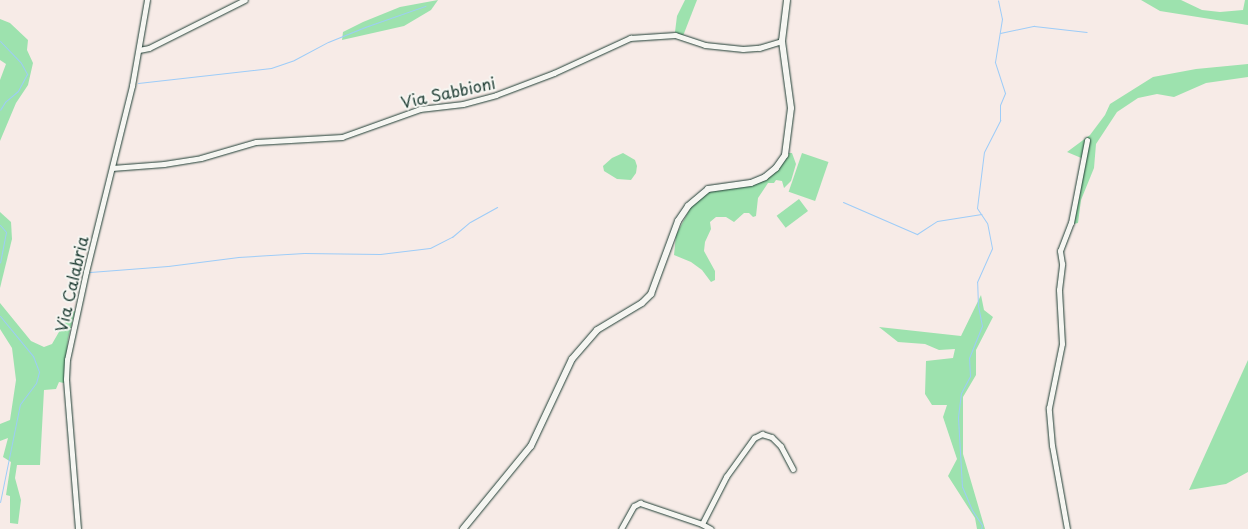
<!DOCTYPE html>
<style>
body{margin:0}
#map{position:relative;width:1248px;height:529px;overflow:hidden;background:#f7ebe7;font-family:"Playpen Sans",sans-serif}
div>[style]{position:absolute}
.green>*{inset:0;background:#9de2ae;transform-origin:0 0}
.stream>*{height:1px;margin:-0.5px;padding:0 0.5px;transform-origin:0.5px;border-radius:0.5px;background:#9dccf8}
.roads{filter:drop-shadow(0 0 1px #1f3d34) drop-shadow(0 0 1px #1f3d34)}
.street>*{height:4.5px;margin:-2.25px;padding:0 2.25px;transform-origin:2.25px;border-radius:2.25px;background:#f6f6f2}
.secondary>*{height:6px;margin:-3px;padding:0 3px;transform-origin:3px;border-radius:3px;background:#f6f6f2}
span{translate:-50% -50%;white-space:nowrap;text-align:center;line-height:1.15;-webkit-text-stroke:4px #f6f6f2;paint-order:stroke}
.street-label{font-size:16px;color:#1f3d34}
</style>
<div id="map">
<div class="green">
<div style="clip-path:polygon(438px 0,431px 10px,404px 26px,342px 40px,343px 32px,363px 22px,400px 7px)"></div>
<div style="clip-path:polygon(685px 0,697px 0,683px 36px,675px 32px,677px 16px)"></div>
<div style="clip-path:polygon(1141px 0,1181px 0,1202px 10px,1220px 12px,1243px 10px,1245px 0,1248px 0,1248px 25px,1160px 11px)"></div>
<div style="clip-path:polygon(0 19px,10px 23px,28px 40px,27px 50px,33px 63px,28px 85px,16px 103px,0 141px,0 80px,6px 64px,0 60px)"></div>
<div style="clip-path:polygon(1248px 64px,1248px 77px,1206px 83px,1174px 97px,1157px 94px,1138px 98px,1117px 112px,1096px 144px,1094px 168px,1081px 200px,1078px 223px,1073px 224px,1077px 195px,1086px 160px,1067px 152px,1090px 135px,1105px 115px,1110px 104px,1153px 77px,1196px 69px)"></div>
<div style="clip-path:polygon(623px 153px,635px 160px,637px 166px,636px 173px,631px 180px,617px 179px,604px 171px,603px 166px,612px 158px)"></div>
<div style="clip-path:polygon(789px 153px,792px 153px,796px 164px,791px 181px,784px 188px,782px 181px,776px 180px,774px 183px,768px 183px,758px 198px,756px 216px,753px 217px,749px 213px,744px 213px,734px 222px,726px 217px,716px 217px,710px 222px,711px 229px,705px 242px,704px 251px,715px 271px,715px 280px,711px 282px,702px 270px,691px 262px,674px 255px,676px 235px,693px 203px,715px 188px,749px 185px,777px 171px)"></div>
<div style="left:802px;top:153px;width:28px;height:41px;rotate:19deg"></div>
<div style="left:799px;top:199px;width:15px;height:28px;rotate:53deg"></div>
<div style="clip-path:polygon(0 212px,11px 222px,12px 239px,0 288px)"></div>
<div style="clip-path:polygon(981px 295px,984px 310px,993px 317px,976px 350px,976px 375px,963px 397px,963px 454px,985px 529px,977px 529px,975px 518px,948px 476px,957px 459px,943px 417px,947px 405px,932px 405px,925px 394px,926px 361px,953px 358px,955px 349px,939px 350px,925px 344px,898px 342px,879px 327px,961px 336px)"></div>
<div style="clip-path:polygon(0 303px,31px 341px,44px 347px,52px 344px,71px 311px,75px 311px,68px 339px,64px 383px,59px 382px,56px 389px,44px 390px,40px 465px,17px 465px,15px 478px,21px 500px,18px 524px,10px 523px,10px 496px,6px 495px,11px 462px,3px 457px,8px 438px,0 441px,0 424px,10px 420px,16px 380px,12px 348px,0 329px)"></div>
<div style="clip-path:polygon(1248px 360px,1248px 472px,1226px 484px,1189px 490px)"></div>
</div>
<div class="stream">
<div style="left:1000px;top:33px;width:35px;rotate:-12deg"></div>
<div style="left:1034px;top:26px;width:53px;rotate:6.5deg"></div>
<div style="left:0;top:41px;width:30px;rotate:46deg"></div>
<div style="left:21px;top:63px;width:13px;rotate:61deg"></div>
<div style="left:27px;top:74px;width:19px;rotate:118deg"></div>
<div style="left:18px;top:91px;width:17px;rotate:140deg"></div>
<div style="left:5px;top:102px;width:9px;rotate:122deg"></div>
<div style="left:138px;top:83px;width:134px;rotate:-6.4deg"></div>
<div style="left:271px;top:68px;width:24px;rotate:-19deg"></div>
<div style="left:294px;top:60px;width:38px;rotate:-28deg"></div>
<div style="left:328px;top:42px;width:40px;rotate:-22deg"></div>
<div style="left:365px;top:27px;width:64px;rotate:-19.3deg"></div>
<div style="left:843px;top:202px;width:81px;rotate:23.4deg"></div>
<div style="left:917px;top:234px;width:24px;rotate:-33deg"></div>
<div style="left:937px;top:221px;width:45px;rotate:-9deg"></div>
<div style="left:0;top:225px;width:9px;rotate:49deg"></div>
<div style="left:6px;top:232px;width:31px;rotate:101deg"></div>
<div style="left:90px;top:272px;width:78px;rotate:-4.4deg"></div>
<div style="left:168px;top:266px;width:71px;rotate:-7.3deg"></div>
<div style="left:238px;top:257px;width:66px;rotate:-3.5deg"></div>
<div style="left:304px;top:253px;width:76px;rotate:0.8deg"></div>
<div style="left:380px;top:254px;width:50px;rotate:-6.8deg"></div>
<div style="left:430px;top:248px;width:25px;rotate:-27deg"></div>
<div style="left:452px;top:237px;width:23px;rotate:-40deg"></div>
<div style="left:470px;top:222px;width:31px;rotate:-29deg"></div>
<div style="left:0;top:316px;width:52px;rotate:50.5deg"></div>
<div style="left:33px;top:356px;width:17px;rotate:69deg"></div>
<div style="left:39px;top:372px;width:11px;rotate:105deg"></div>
<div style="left:36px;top:383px;width:26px;rotate:127deg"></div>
<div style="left:20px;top:404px;width:100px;rotate:101.5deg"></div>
<div style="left:981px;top:529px;width:4px;rotate:-76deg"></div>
<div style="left:982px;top:525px;width:18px;rotate:-124deg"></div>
<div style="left:972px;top:510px;width:25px;rotate:-113deg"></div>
<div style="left:962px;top:487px;width:70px;rotate:-93.3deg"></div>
<div style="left:958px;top:417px;width:24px;rotate:-83deg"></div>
<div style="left:961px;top:393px;width:19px;rotate:-62deg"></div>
<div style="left:970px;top:376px;width:18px;rotate:-93deg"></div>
<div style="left:969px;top:358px;width:35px;rotate:-68deg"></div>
<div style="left:982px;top:326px;width:20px;rotate:-101deg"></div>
<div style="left:978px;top:306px;width:24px;rotate:-92deg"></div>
<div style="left:977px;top:282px;width:37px;rotate:-66deg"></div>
<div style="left:992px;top:248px;width:25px;rotate:-101deg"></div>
<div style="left:987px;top:223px;width:18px;rotate:-124deg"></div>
<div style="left:977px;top:208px;width:56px;rotate:-82.9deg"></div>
<div style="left:984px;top:152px;width:36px;rotate:-63deg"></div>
<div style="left:1000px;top:120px;width:15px;rotate:-90deg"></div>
<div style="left:1000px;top:105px;width:13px;rotate:-67deg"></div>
<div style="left:1005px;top:93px;width:33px;rotate:-108deg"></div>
<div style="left:995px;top:62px;width:44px;rotate:-80.8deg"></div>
<div style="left:1002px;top:19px;width:19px;rotate:-102deg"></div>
</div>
<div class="roads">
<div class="street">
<div style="left:139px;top:50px;width:10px;rotate:-11deg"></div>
<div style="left:149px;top:48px;width:107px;rotate:-26.6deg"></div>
<div style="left:112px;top:168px;width:52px;rotate:-4.4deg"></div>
<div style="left:164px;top:164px;width:37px;rotate:-9deg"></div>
<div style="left:201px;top:158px;width:57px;rotate:-16.2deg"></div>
<div style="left:256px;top:142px;width:86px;rotate:-3.3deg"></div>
<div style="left:342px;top:137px;width:83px;rotate:-19.7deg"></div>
<div style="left:420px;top:109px;width:43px;rotate:-6.6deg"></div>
<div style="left:463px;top:104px;width:34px;rotate:-15deg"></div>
<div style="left:496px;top:95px;width:62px;rotate:-20.8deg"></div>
<div style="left:554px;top:73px;width:84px;rotate:-24.7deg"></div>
<div style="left:630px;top:38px;width:45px;rotate:-3.8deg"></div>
<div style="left:675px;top:35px;width:32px;rotate:18deg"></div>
<div style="left:705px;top:45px;width:38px;rotate:6deg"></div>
<div style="left:743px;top:49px;width:16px;rotate:-4deg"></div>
<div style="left:759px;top:48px;width:24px;rotate:-17deg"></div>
<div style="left:702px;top:524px;width:10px;rotate:29deg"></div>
<div style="left:78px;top:529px;width:150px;rotate:-94.6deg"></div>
<div style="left:66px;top:379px;width:19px;rotate:-87deg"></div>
<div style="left:67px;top:360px;width:90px;rotate:-77.8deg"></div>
<div style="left:86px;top:272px;width:192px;rotate:-76.1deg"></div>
<div style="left:132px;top:86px;width:87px;rotate:-80.1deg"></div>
<div style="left:621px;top:529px;width:26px;rotate:-61deg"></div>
<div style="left:634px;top:506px;width:7px;rotate:-27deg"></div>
<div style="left:640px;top:503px;width:65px;rotate:18.7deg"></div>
<div style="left:702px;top:524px;width:53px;rotate:-62.9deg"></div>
<div style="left:726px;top:477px;width:48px;rotate:-54.3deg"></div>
<div style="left:754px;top:438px;width:9px;rotate:-27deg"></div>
<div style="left:762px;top:434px;width:10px;rotate:17deg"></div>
<div style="left:772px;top:437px;width:13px;rotate:45deg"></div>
<div style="left:781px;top:446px;width:26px;rotate:62deg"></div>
<div style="left:1067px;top:529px;width:84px;rotate:-100.2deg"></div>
<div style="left:1052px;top:446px;width:38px;rotate:-95deg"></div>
<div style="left:1049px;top:408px;width:65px;rotate:-78.5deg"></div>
<div style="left:1062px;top:344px;width:54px;rotate:-93.2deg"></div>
<div style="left:1059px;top:290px;width:26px;rotate:-83deg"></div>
<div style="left:1062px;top:264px;width:13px;rotate:-99deg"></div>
<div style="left:1060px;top:251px;width:30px;rotate:-69deg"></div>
<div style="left:1071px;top:223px;width:84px;rotate:-79deg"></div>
</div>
<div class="secondary">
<div style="left:463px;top:529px;width:107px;rotate:-50.7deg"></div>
<div style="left:531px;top:446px;width:96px;rotate:-64.8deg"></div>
<div style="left:572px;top:359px;width:38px;rotate:-49deg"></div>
<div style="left:597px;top:330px;width:52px;rotate:-31deg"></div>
<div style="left:642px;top:303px;width:13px;rotate:-45deg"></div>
<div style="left:651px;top:294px;width:78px;rotate:-69.7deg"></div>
<div style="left:678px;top:221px;width:18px;rotate:-56deg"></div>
<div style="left:688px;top:206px;width:26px;rotate:-40deg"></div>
<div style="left:708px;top:189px;width:43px;rotate:-7.9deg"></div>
<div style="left:751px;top:183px;width:15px;rotate:-23deg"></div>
<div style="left:765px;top:177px;width:14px;rotate:-39deg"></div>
<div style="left:776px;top:168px;width:16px;rotate:-55deg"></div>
<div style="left:785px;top:155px;width:47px;rotate:-82.7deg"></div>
<div style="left:791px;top:108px;width:68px;rotate:-97.7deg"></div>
<div style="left:782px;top:41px;width:41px;rotate:-83deg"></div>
</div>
</div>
<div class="street-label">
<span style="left:448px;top:92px;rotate:-12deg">Via Sabbioni</span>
<span style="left:71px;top:284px;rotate:-77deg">Via Calabria</span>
</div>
</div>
